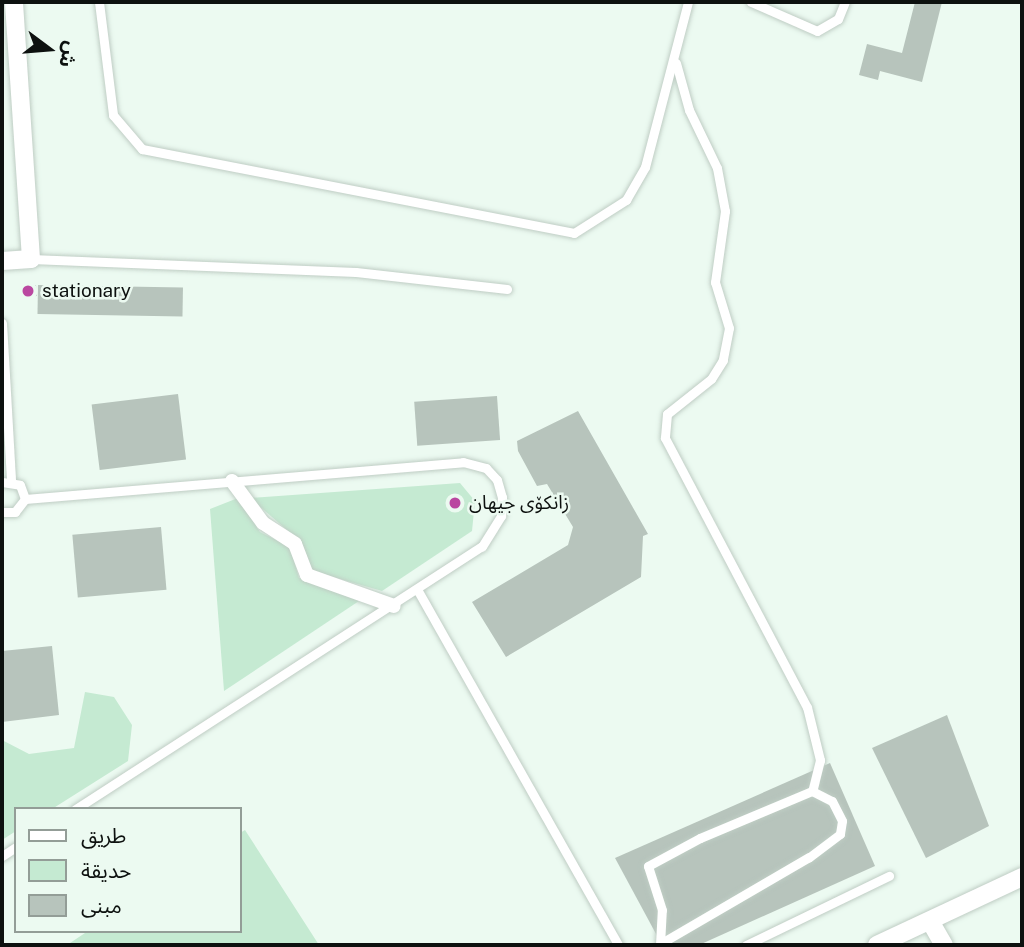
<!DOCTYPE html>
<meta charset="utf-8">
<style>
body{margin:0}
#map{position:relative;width:1024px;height:947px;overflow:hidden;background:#ecfaf1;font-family:"Public Sans","Noto Sans Arabic",sans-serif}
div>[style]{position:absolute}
.green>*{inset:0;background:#c5ead2}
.building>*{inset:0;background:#b7c4bc;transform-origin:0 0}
.roads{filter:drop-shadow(0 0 2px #bfcdc4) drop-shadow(0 0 2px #bfcdc4)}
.service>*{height:9px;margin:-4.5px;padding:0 4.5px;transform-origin:4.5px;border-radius:4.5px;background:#fff}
.pedestrian>*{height:14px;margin:-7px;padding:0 7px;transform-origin:7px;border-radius:7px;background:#fff}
.minor>*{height:18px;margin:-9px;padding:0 9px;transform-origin:9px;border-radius:9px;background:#fff}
.dots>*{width:19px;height:19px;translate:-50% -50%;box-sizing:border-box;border:4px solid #ecfaf1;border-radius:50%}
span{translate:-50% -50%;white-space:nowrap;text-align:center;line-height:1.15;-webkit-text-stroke:5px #ecfaf1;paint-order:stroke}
.poi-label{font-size:19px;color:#0d110f}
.left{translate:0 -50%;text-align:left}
.frame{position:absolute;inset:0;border:4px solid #0d110f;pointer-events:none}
.legend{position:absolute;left:14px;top:807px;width:228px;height:126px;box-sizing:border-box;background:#ecfaf1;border:2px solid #939d97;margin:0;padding:9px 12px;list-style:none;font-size:21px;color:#0d110f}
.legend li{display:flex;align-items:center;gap:14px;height:35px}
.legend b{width:35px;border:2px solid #939d97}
.north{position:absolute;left:14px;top:14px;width:70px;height:70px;-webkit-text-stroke:5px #ecfaf1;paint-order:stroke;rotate:106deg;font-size:19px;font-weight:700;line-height:28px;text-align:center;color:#0d110f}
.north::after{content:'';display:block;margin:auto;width:24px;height:32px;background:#0d110f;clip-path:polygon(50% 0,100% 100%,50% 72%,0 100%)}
</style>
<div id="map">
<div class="green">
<div style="clip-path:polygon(460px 483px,475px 501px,472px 531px,382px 591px,312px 571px,302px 543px,250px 498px)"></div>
<div style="clip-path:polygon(238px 498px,260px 532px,290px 547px,299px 578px,362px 599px,224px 691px,210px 509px)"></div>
<div style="clip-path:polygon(85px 692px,114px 697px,132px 725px,128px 761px,52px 809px,16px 809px,16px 831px,2px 840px,2px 740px,29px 754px,74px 748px)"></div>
<div style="clip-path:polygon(245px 830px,319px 945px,67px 945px,88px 931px,240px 931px,240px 833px)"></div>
</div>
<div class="building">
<div style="clip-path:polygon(915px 2px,942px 2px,922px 82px,880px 71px,878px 80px,859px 75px,867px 44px,902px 53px)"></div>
<div style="left:36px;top:285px;width:11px;height:15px;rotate:85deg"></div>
<div style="left:38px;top:285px;width:145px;height:29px;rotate:1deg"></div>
<div style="left:178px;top:394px;width:66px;height:87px;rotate:83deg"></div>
<div style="left:497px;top:396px;width:44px;height:83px;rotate:86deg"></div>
<div style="clip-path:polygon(578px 411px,648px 534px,643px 536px,641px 577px,506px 657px,472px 602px,568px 545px,573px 527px,547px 484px,537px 486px,518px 451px,517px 441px)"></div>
<div style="left:161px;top:527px;width:63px;height:89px;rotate:85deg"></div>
<div style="clip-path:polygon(52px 646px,59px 715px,2px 722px,2px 651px)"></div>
<div style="clip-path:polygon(947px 715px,989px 826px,926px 858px,872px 748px)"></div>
<div style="clip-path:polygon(830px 763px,875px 866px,699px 945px,662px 945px,615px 858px)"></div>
</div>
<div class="roads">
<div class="service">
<div style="left:99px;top:2px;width:114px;rotate:82.9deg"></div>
<div style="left:113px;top:115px;width:45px;rotate:49.5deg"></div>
<div style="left:142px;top:149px;width:440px;rotate:11deg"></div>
<div style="left:574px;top:233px;width:62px;rotate:-32.4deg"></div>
<div style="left:626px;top:200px;width:38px;rotate:-60deg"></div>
<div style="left:645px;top:167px;width:171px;rotate:-75.4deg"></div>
<div style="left:751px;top:2px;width:72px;rotate:23.7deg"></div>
<div style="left:817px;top:31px;width:24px;rotate:-30deg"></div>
<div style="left:838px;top:19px;width:18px;rotate:-68deg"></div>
<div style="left:676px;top:63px;width:49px;rotate:74.5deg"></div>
<div style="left:689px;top:110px;width:64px;rotate:64.2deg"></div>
<div style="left:717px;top:168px;width:44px;rotate:79.5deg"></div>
<div style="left:725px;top:211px;width:72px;rotate:98deg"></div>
<div style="left:715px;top:282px;width:48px;rotate:73.1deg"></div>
<div style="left:729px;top:328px;width:33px;rotate:101deg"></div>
<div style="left:723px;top:360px;width:22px;rotate:122deg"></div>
<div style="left:711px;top:379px;width:56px;rotate:141.5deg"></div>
<div style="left:667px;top:414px;width:24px;rotate:95deg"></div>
<div style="left:665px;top:438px;width:304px;rotate:62.2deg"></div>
<div style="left:807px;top:707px;width:55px;rotate:76.2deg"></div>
<div style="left:820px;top:760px;width:32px;rotate:104deg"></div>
<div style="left:31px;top:259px;width:325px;rotate:2.3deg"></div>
<div style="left:356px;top:272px;width:152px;rotate:6.4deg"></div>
<div style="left:2px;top:323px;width:157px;rotate:86.7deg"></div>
<div style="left:2px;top:482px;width:18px;rotate:9deg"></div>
<div style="left:20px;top:485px;width:15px;rotate:70deg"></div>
<div style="left:25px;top:499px;width:16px;rotate:128deg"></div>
<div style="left:15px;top:512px;width:13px;rotate:180deg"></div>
<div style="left:25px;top:499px;width:440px;rotate:-4.8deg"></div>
<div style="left:463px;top:462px;width:24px;rotate:15deg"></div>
<div style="left:486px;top:468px;width:16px;rotate:47deg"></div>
<div style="left:497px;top:480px;width:18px;rotate:74deg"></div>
<div style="left:502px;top:497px;width:19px;rotate:93deg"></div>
<div style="left:501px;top:516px;width:36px;rotate:122deg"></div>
<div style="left:482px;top:546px;width:485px;rotate:147.1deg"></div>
<div style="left:418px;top:591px;width:407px;rotate:60.5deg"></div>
<div style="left:2px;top:856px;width:17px;rotate:-33deg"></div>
<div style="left:660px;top:945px;width:35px;rotate:-87deg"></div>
<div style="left:662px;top:910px;width:46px;rotate:-107.7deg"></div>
<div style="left:648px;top:866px;width:59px;rotate:-28.3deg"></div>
<div style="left:700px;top:838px;width:121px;rotate:-22.8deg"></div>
<div style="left:812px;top:791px;width:22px;rotate:27deg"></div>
<div style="left:832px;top:801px;width:22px;rotate:63deg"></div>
<div style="left:842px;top:821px;width:13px;rotate:99deg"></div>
<div style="left:840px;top:834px;width:39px;rotate:143deg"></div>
<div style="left:809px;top:857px;width:171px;rotate:149.8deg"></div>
<div style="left:746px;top:945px;width:159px;rotate:-25.8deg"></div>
</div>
<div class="pedestrian">
<div style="left:232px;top:481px;width:52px;rotate:53.6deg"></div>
<div style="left:263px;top:523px;width:38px;rotate:33deg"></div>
<div style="left:295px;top:544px;width:33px;rotate:69deg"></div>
<div style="left:307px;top:575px;width:92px;rotate:19.6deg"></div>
</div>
<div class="minor">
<div style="left:2px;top:261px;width:29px;rotate:-4deg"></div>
<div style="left:31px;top:259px;width:258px;rotate:-93.8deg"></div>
<div style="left:930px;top:921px;width:28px;rotate:60deg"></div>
<div style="left:877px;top:945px;width:160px;rotate:-25.1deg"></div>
</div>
</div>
<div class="dots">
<div style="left:28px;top:291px;background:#ba47a0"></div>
<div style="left:455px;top:503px;background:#ba47a0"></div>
</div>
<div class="poi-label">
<span class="left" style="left:42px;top:291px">stationary</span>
<span class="left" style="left:469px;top:503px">زانکۆی جیھان</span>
</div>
<div class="frame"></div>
<ul class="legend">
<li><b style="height:9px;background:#fff"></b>طريق</li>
<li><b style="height:19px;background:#c5ead2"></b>حديقة</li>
<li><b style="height:19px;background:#b7c4bc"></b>مبنى</li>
</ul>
<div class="north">ش</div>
</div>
